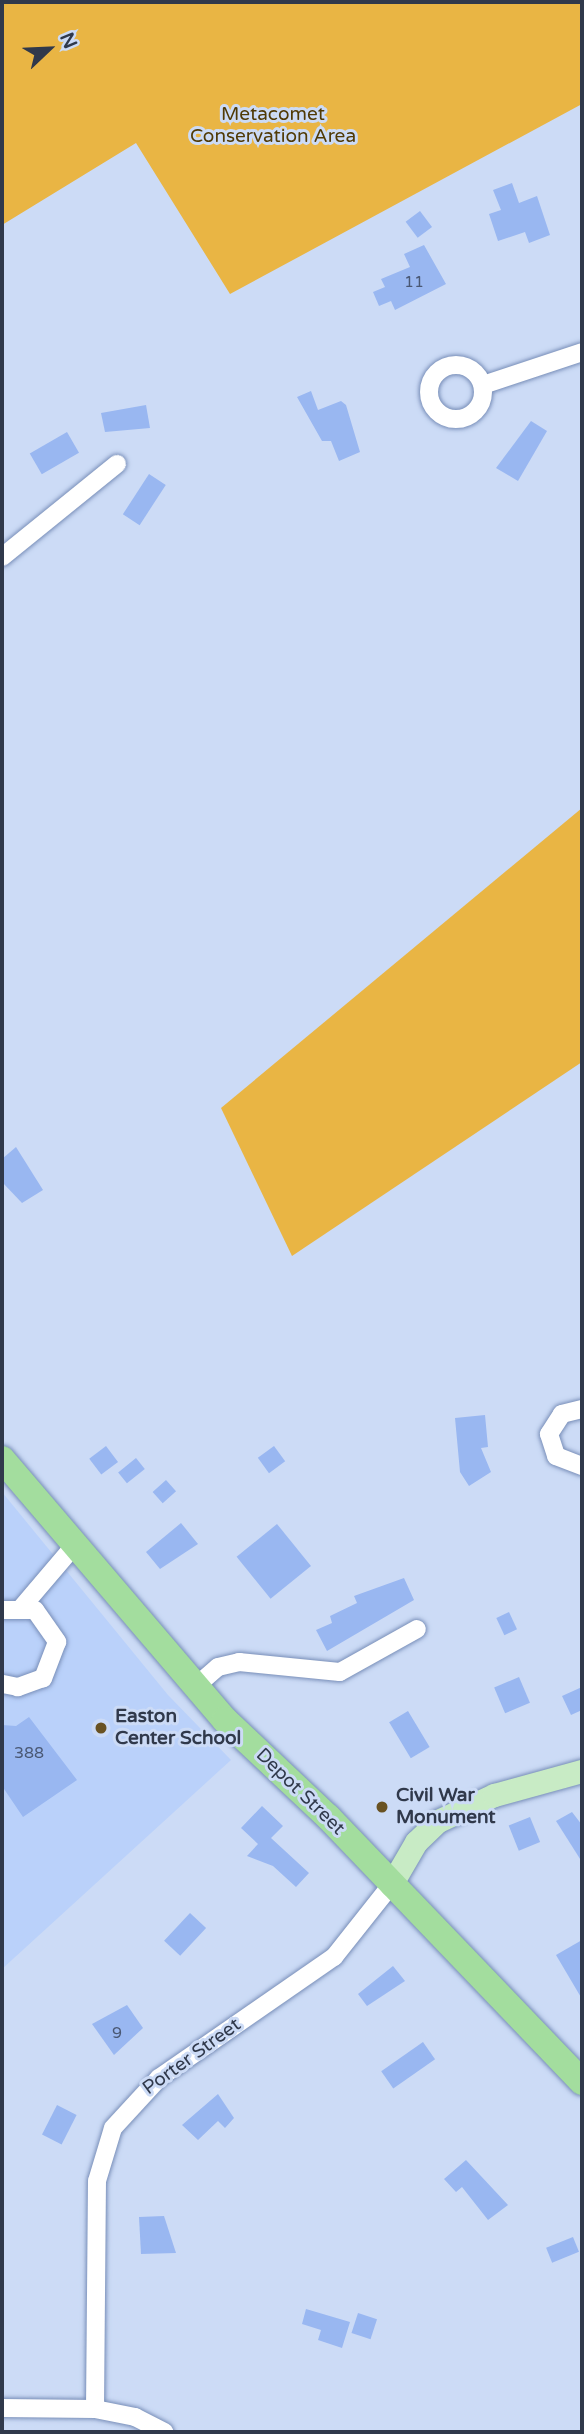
<!DOCTYPE html>
<style>
body{margin:0}
#map{position:relative;width:584px;height:2434px;overflow:hidden;background:#ccdbf6;font-family:"Varela Round",sans-serif}
div>[style]{position:absolute}
.built>*{inset:0;background:#bad1fa}
.green>*{inset:0;background:#e9b544}
.building>*{inset:0;background:#99b7f1;transform-origin:0 0}
.roads{filter:drop-shadow(0 0 2px #788eb8) drop-shadow(0 0 2px #788eb8)}
.minor>*{height:18px;margin:-9px;padding:0 9px;transform-origin:9px;border-radius:9px;background:#fff}
.minor>.ring{margin:-9px;padding:0;box-sizing:content-box;background:none;border:18px solid #fff;border-radius:50%}
.major>*{height:23px;margin:-11.5px;padding:0 11.5px;transform-origin:11.5px;border-radius:11.5px;background:#c8ebc5}
.highway>*{height:26px;margin:-13px;padding:0 13px;transform-origin:13px;border-radius:13px;background:#a3dd9e}
.dots>*{width:19px;height:19px;translate:-50% -50%;box-sizing:border-box;border:4px solid #ccdbf6;border-radius:50%}
span{translate:-50% -50%;white-space:nowrap;text-align:center;line-height:1.15;-webkit-text-stroke:6px #ccdbf6;paint-order:stroke}
.number-label{font-size:16px;color:#4a5874}
.number-label span{-webkit-text-stroke-width:0}
.park-label{font-size:19px;color:#503a05}
.poi-label{font-size:19px;color:#30394b;font-weight:700}
.left{translate:0 -50%;text-align:left}
.street-label{font-size:19px;color:#30394b}
.frame{position:absolute;inset:0;border:4px solid #30394b;pointer-events:none}
.north{position:absolute;left:14px;top:14px;width:70px;height:70px;-webkit-text-stroke:5px #ccdbf6;paint-order:stroke;rotate:67deg;font-size:19px;font-weight:700;line-height:28px;text-align:center;color:#30394b}
.north::after{content:'';display:block;margin:auto;width:24px;height:32px;background:#30394b;clip-path:polygon(50% 0,100% 100%,50% 72%,0 100%)}
</style>
<div id="map">
<div class="built">
<div style="clip-path:polygon(2px 1492px,168px 1695px,231px 1760px,2px 1969px)"></div>
</div>
<div class="green">
<div style="clip-path:polygon(2px 2px,582px 2px,582px 104px,230px 294px,136px 143px,2px 225px)"></div>
<div style="clip-path:polygon(582px 808px,582px 1062px,292px 1256px,221px 1108px)"></div>
</div>
<div class="building">
<div style="clip-path:polygon(512px 183px,519px 203px,537px 196px,550px 235px,529px 243px,525px 232px,498px 241px,489px 214px,501px 210px,493px 190px)"></div>
<div style="left:420px;top:211px;width:20px;height:18px;rotate:53deg"></div>
<div style="clip-path:polygon(424px 245px,446px 284px,395px 310px,391px 301px,379px 306px,373px 292px,385px 287px,381px 279px,410px 267px,404px 254px)"></div>
<div style="clip-path:polygon(311px 391px,318px 410px,341px 401px,346px 405px,360px 452px,339px 461px,331px 441px,322px 441px,297px 397px)"></div>
<div style="clip-path:polygon(146px 405px,150px 428px,105px 432px,101px 413px)"></div>
<div style="clip-path:polygon(531px 421px,547px 431px,518px 481px,496px 468px)"></div>
<div style="left:67px;top:432px;width:24px;height:43px;rotate:60deg"></div>
<div style="left:149px;top:474px;width:20px;height:48px;rotate:33deg"></div>
<div style="clip-path:polygon(16px 1147px,43px 1190px,22px 1203px,2px 1182px,2px 1159px)"></div>
<div style="clip-path:polygon(485px 1415px,488px 1447px,481px 1448px,491px 1472px,469px 1486px,460px 1472px,455px 1418px)"></div>
<div style="left:106px;top:1446px;width:20px;height:21px;rotate:53deg"></div>
<div style="left:274px;top:1446px;width:19px;height:20px;rotate:54deg"></div>
<div style="left:136px;top:1458px;width:14px;height:23px;rotate:51deg"></div>
<div style="left:166px;top:1480px;width:15px;height:18px;rotate:48deg"></div>
<div style="clip-path:polygon(181px 1523px,198px 1544px,160px 1569px,146px 1552px)"></div>
<div style="left:277px;top:1524px;width:54px;height:52px;rotate:51deg"></div>
<div style="clip-path:polygon(404px 1578px,414px 1600px,327px 1651px,316px 1630px,332px 1623px,330px 1616px,357px 1603px,354px 1596px)"></div>
<div style="left:509px;top:1612px;width:19px;height:14px;rotate:65deg"></div>
<div style="left:519px;top:1677px;width:28px;height:27px;rotate:67deg"></div>
<div style="clip-path:polygon(582px 1687px,582px 1710px,571px 1715px,562px 1696px)"></div>
<div style="left:408px;top:1711px;width:42px;height:22px;rotate:59deg"></div>
<div style="clip-path:polygon(29px 1717px,77px 1780px,23px 1817px,2px 1786px,2px 1725px,16px 1726px)"></div>
<div style="clip-path:polygon(262px 1806px,283px 1826px,271px 1838px,309px 1873px,296px 1887px,273px 1866px,247px 1856px,258px 1844px,241px 1828px)"></div>
<div style="clip-path:polygon(572px 1812px,582px 1825px,582px 1862px,556px 1821px)"></div>
<div style="left:530px;top:1817px;width:27px;height:23px;rotate:68deg"></div>
<div style="left:190px;top:1913px;width:22px;height:38px;rotate:43deg"></div>
<div style="clip-path:polygon(582px 1940px,582px 1999px,556px 1955px)"></div>
<div style="clip-path:polygon(393px 1966px,405px 1981px,367px 2006px,358px 1994px)"></div>
<div style="clip-path:polygon(127px 2005px,143px 2028px,114px 2055px,92px 2024px)"></div>
<div style="left:423px;top:2042px;width:21px;height:51px;rotate:55deg"></div>
<div style="clip-path:polygon(218px 2094px,234px 2118px,225px 2128px,218px 2121px,198px 2140px,182px 2125px)"></div>
<div style="left:57px;top:2105px;width:22px;height:33px;rotate:27deg"></div>
<div style="clip-path:polygon(466px 2160px,508px 2205px,488px 2220px,462px 2187px,456px 2192px,444px 2179px)"></div>
<div style="clip-path:polygon(164px 2216px,176px 2253px,141px 2254px,139px 2217px)"></div>
<div style="left:573px;top:2237px;width:16px;height:29px;rotate:68deg"></div>
<div style="clip-path:polygon(306px 2309px,350px 2322px,342px 2348px,318px 2340px,321px 2330px,302px 2324px)"></div>
<div style="left:358px;top:2313px;width:20px;height:21px;rotate:18deg"></div>
</div>
<div class="roads">
<div class="minor">
<div class="ring" style="left:429px;top:365px;width:36px;height:36px"></div>
<div style="left:483px;top:385px;width:104px;rotate:-18.4deg"></div>
<div style="left:2px;top:557px;width:148px;rotate:-39deg"></div>
<div style="left:582px;top:1409px;width:21px;rotate:166deg"></div>
<div style="left:562px;top:1414px;width:24px;rotate:123deg"></div>
<div style="left:549px;top:1434px;width:23px;rotate:72deg"></div>
<div style="left:556px;top:1456px;width:28px;rotate:21deg"></div>
<div style="left:22px;top:1607px;width:79px;rotate:-49.6deg"></div>
<div style="left:2px;top:1610px;width:33px"></div>
<div style="left:35px;top:1610px;width:39px;rotate:55deg"></div>
<div style="left:57px;top:1642px;width:39px;rotate:111deg"></div>
<div style="left:43px;top:1678px;width:27px;rotate:160deg"></div>
<div style="left:18px;top:1687px;width:16px;rotate:-169deg"></div>
<div style="left:195px;top:1687px;width:30px;rotate:-41deg"></div>
<div style="left:218px;top:1667px;width:22px;rotate:-13deg"></div>
<div style="left:239px;top:1662px;width:101px;rotate:5.7deg"></div>
<div style="left:340px;top:1672px;width:88px;rotate:-29.2deg"></div>
<div style="left:2px;top:2408px;width:93px;rotate:0.6deg"></div>
<div style="left:95px;top:2409px;width:41px;rotate:11.3deg"></div>
<div style="left:135px;top:2417px;width:33px;rotate:27deg"></div>
<div style="left:95px;top:2409px;width:228px;rotate:-89.5deg"></div>
<div style="left:97px;top:2181px;width:55px;rotate:-73.2deg"></div>
<div style="left:113px;top:2128px;width:68px;rotate:-47.4deg"></div>
<div style="left:159px;top:2078px;width:213px;rotate:-34.7deg"></div>
<div style="left:334px;top:1957px;width:92px;rotate:-51.6deg"></div>
</div>
<div class="major">
<div style="left:391px;top:1885px;width:50px;rotate:-59.8deg"></div>
<div style="left:416px;top:1842px;width:30px;rotate:-44deg"></div>
<div style="left:438px;top:1821px;width:62px;rotate:-24.9deg"></div>
<div style="left:494px;top:1795px;width:91px;rotate:-15.3deg"></div>
</div>
<div class="highway">
<div style="left:2px;top:1459px;width:343px;rotate:49.5deg"></div>
<div style="left:225px;top:1720px;width:141px;rotate:43.3deg"></div>
<div style="left:328px;top:1817px;width:367px;rotate:46.2deg"></div>
</div>
</div>
<div class="dots">
<div style="left:101px;top:1728px;background:#695222"></div>
<div style="left:382px;top:1807px;background:#695222"></div>
</div>
<div class="number-label">
<span style="left:414px;top:282px">11</span>
<span style="left:29px;top:1753px">388</span>
<span style="left:117px;top:2033px">9</span>
</div>
<div class="park-label">
<span style="left:273px;top:126px">Metacomet<br>Conservation Area</span>
</div>
<div class="poi-label">
<span class="left" style="left:115px;top:1728px">Easton<br>Center School</span>
<span class="left" style="left:396px;top:1807px">Civil War<br>Monument</span>
</div>
<div class="street-label">
<span style="left:300px;top:1792px;rotate:44deg">Depot Street</span>
<span style="left:192px;top:2057px;rotate:-36deg">Porter Street</span>
</div>
<div class="frame"></div>
<div class="north">N</div>
</div>
